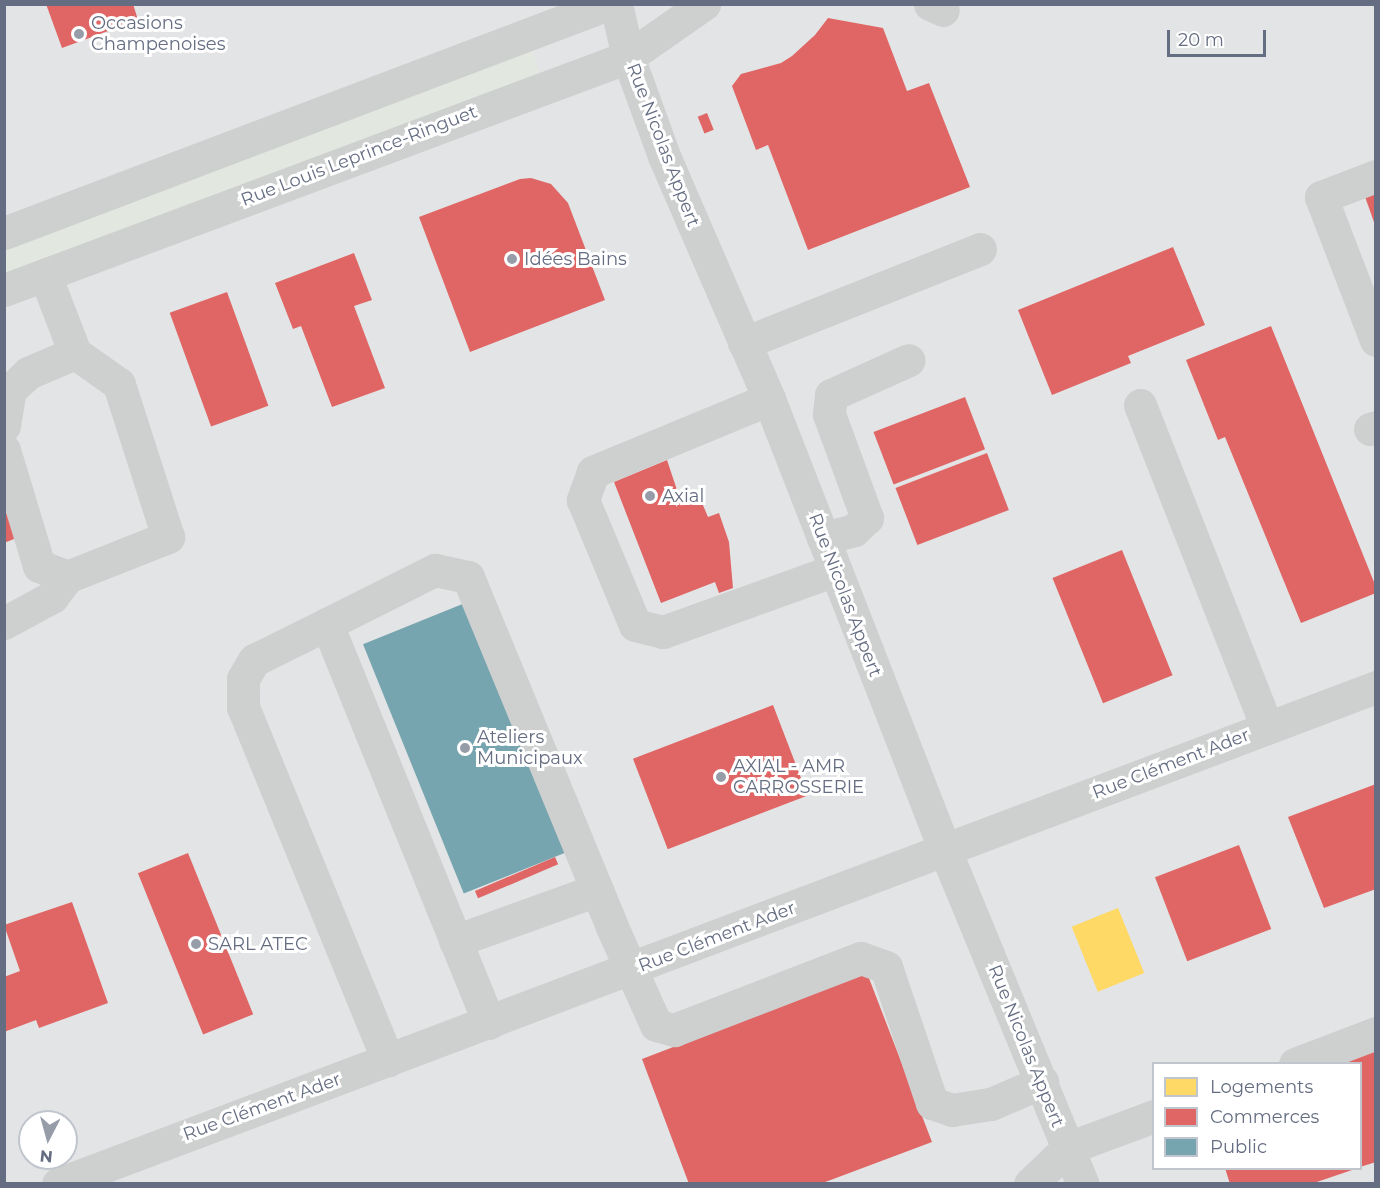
<!DOCTYPE html>
<meta charset="utf-8">
<style>
body{margin:0}
#map{position:relative;width:1380px;height:1188px;overflow:hidden;background:#f3f4f2;font-family:Montserrat,sans-serif}
div>[style]{position:absolute}
.built>*{inset:0;background:#e3e4e5}
.green>*{inset:0;background:#e2e7e0}
.homes>*{inset:0;background:#ffd966;transform-origin:0 0}
.shops>*{inset:0;background:#e06666;transform-origin:0 0}
.public>*{inset:0;background:#76a5af;transform-origin:0 0}
.minor>*{height:33px;margin:-16.5px;padding:0 16.5px;transform-origin:16.5px;border-radius:16.5px;background:#cecfcf}
.dots>*{width:16px;height:16px;translate:-50% -50%;box-sizing:border-box;border:3px solid #fff;border-radius:50%}
span{translate:-50% -50%;white-space:nowrap;text-align:center;line-height:1.15;-webkit-text-stroke:6px #fff;paint-order:stroke}
.poi-label{font-size:18px;color:#656d82}
.left{translate:0 -50%;text-align:left}
.street-label{font-size:18px;color:#656d82}
.frame{position:absolute;inset:0;border:6px solid #656d82;pointer-events:none}
.legend{position:absolute;left:1152px;top:1062px;width:210px;height:108px;box-sizing:border-box;background:#fff;border:2px solid #c1c5cd;margin:0;padding:8px 10px;list-style:none;font-size:18px;color:#656d82}
.legend li{display:flex;align-items:center;gap:12px;height:30px}
.legend b{width:30px;border:2px solid #c1c5cd}
.north{position:absolute;left:18px;top:1110px;width:60px;height:60px;box-sizing:border-box;background:#fff;border:2px solid #c1c5cd;border-radius:50%;rotate:186deg;font-size:16px;font-weight:700;line-height:24px;text-align:center;color:#656d82}
.north::after{content:'';display:block;margin:auto;width:21px;height:27px;background:#979ca9;clip-path:polygon(50% 0,100% 100%,50% 72%,0 100%)}
.scale{position:absolute;left:1167px;top:30px;width:99px;height:27px;box-sizing:border-box;border:3px solid #656d82;border-top:0;padding-left:8px;font-size:18px;line-height:21px;white-space:nowrap;color:#656d82;-webkit-text-stroke:4px #fff;paint-order:stroke}
</style>
<div id="map">
<div class="built">
<div style="clip-path:polygon(evenodd,5px 5px,1375px 5px,1375px 1183px,5px 1184px,5px 5px,1154px 1064px,1360px 1064px,1360px 1168px,1154px 1168px,1154px 1064px,5px 5px,30px 1122px,66px 1122px,66px 1158px,30px 1158px,30px 1122px)"></div>
</div>
<div class="green">
<div style="clip-path:polygon(529px 43px,542px 79px,5px 279px,5px 245px)"></div>
</div>
<div class="homes">
<div style="left:1118px;top:908px;width:70px;height:50px;rotate:68deg"></div>
</div>
<div class="shops">
<div style="clip-path:polygon(46px 4px,133px 4px,138px 20px,62px 48px)"></div>
<div style="clip-path:polygon(828px 18px,883px 28px,907px 91px,929px 83px,970px 187px,808px 250px,768px 145px,756px 150px,732px 86px,741px 74px,781px 63px,792px 56px,815px 35px)"></div>
<div style="left:707px;top:113px;width:18px;height:10px;rotate:68deg"></div>
<div style="clip-path:polygon(531px 178px,551px 184px,568px 203px,605px 300px,470px 352px,419px 217px,520px 179px)"></div>
<div style="clip-path:polygon(1376px 187px,1376px 225px,1375px 225px,1363px 191px)"></div>
<div style="clip-path:polygon(1173px 247px,1205px 325px,1128px 356px,1131px 363px,1052px 395px,1018px 310px)"></div>
<div style="clip-path:polygon(354px 253px,372px 300px,354px 306px,385px 388px,332px 407px,301px 326px,293px 329px,275px 283px)"></div>
<div style="left:227px;top:292px;width:121px;height:61px;rotate:70deg"></div>
<div style="clip-path:polygon(1271px 326px,1376px 587px,1376px 593px,1301px 623px,1225px 437px,1218px 440px,1186px 360px)"></div>
<div style="left:965px;top:397px;width:56px;height:98px;rotate:69deg"></div>
<div style="left:987px;top:453px;width:61px;height:98px;rotate:69deg"></div>
<div style="clip-path:polygon(667px 460px,680px 499px,697px 491px,708px 517px,719px 513px,729px 542px,733px 588px,719px 593px,715px 582px,661px 603px,614px 482px)"></div>
<div style="clip-path:polygon(10px 513px,19px 537px,4px 543px,4px 514px)"></div>
<div style="left:1122px;top:550px;width:135px;height:75px;rotate:68deg"></div>
<div style="left:773px;top:705px;width:97px;height:150px;rotate:69deg"></div>
<div style="clip-path:polygon(1376px 784px,1376px 889px,1324px 908px,1288px 817px)"></div>
<div style="left:1239px;top:845px;width:90px;height:90px;rotate:69deg"></div>
<div style="left:188px;top:853px;width:174px;height:54px;rotate:68deg"></div>
<div style="left:555px;top:857px;width:8px;height:87px;rotate:67deg"></div>
<div style="clip-path:polygon(72px 902px,108px 1003px,39px 1028px,36px 1020px,4px 1032px,4px 977px,20px 971px,4px 925px)"></div>
<div style="clip-path:polygon(867px 973px,932px 1142px,820px 1184px,689px 1184px,642px 1059px)"></div>
<div style="clip-path:polygon(1376px 1048px,1376px 1162px,1360px 1167px,1360px 1064px,1328px 1064px)"></div>
<div style="clip-path:polygon(1225px 1168px,1355px 1168px,1355px 1169px,1311px 1184px,1230px 1184px)"></div>
</div>
<div class="public">
<div style="left:465px;top:603px;width:269px;height:110px;rotate:68deg"></div>
</div>
<div class="minor">
<div style="left:616px;top:4px;width:54px;rotate:77.2deg"></div>
<div style="left:628px;top:57px;width:105px;rotate:70deg"></div>
<div style="left:664px;top:156px;width:265px;rotate:66.6deg"></div>
<div style="left:769px;top:399px;width:484px;rotate:68.7deg"></div>
<div style="left:945px;top:850px;width:361px;rotate:67.6deg"></div>
<div style="left:930px;top:4px;width:14px;rotate:25deg"></div>
<div style="left:1376px;top:176px;width:59px;rotate:159.1deg"></div>
<div style="left:1321px;top:197px;width:153px;rotate:69deg"></div>
<div style="left:4px;top:233px;width:646px;rotate:-20.76deg"></div>
<div style="left:4px;top:290px;width:666px;rotate:-20.48deg"></div>
<div style="left:628px;top:57px;width:93px;rotate:-34.9deg"></div>
<div style="left:744px;top:343px;width:254px;rotate:-21.7deg"></div>
<div style="left:769px;top:399px;width:191px;rotate:157.5deg"></div>
<div style="left:593px;top:472px;width:30px;rotate:110deg"></div>
<div style="left:583px;top:500px;width:135px;rotate:67.4deg"></div>
<div style="left:635px;top:625px;width:29px;rotate:14deg"></div>
<div style="left:663px;top:632px;width:183px;rotate:-19.8deg"></div>
<div style="left:1140px;top:405px;width:347px;rotate:68.5deg"></div>
<div style="left:4px;top:426px;width:36px;rotate:-81deg"></div>
<div style="left:10px;top:390px;width:25px;rotate:-43deg"></div>
<div style="left:28px;top:373px;width:51px;rotate:-23.1deg"></div>
<div style="left:1370px;top:429px;width:6px;rotate:-18deg"></div>
<div style="left:4px;top:450px;width:121px;rotate:73.2deg"></div>
<div style="left:39px;top:566px;width:30px;rotate:21deg"></div>
<div style="left:67px;top:577px;width:109px;rotate:-21.6deg"></div>
<div style="left:168px;top:537px;width:161px;rotate:-107.8deg"></div>
<div style="left:119px;top:384px;width:54px;rotate:-144.8deg"></div>
<div style="left:75px;top:353px;width:84px;rotate:-111deg"></div>
<div style="left:823px;top:538px;width:32px;rotate:-14deg"></div>
<div style="left:854px;top:530px;width:18px;rotate:-43deg"></div>
<div style="left:867px;top:518px;width:111px;rotate:-110.1deg"></div>
<div style="left:829px;top:414px;width:19px;rotate:-84deg"></div>
<div style="left:831px;top:395px;width:85px;rotate:-24.2deg"></div>
<div style="left:4px;top:623px;width:55px;rotate:-28.4deg"></div>
<div style="left:52px;top:597px;width:25px;rotate:-53deg"></div>
<div style="left:327px;top:624px;width:81px;rotate:153.7deg"></div>
<div style="left:254px;top:660px;width:22px;rotate:120deg"></div>
<div style="left:243px;top:679px;width:28px;rotate:90deg"></div>
<div style="left:243px;top:707px;width:382px;rotate:67.7deg"></div>
<div style="left:455px;top:941px;width:151px;rotate:-19.8deg"></div>
<div style="left:489px;top:1023px;width:431px;rotate:-112.1deg"></div>
<div style="left:327px;top:624px;width:121px;rotate:-26.6deg"></div>
<div style="left:435px;top:570px;width:34px;rotate:12deg"></div>
<div style="left:468px;top:577px;width:378px;rotate:67.6deg"></div>
<div style="left:612px;top:927px;width:107px;rotate:65.8deg"></div>
<div style="left:656px;top:1025px;width:19px;rotate:16deg"></div>
<div style="left:674px;top:1030px;width:200px;rotate:-21.1deg"></div>
<div style="left:861px;top:958px;width:27px;rotate:20deg"></div>
<div style="left:886px;top:967px;width:144px;rotate:71.3deg"></div>
<div style="left:932px;top:1103px;width:21px;rotate:19deg"></div>
<div style="left:952px;top:1110px;width:39px;rotate:-9deg"></div>
<div style="left:991px;top:1104px;width:56px;rotate:-23.3deg"></div>
<div style="left:1295px;top:1064px;width:87px;rotate:-20.9deg"></div>
<div style="left:58px;top:1184px;width:1409px;rotate:-20.66deg"></div>
<div style="left:1030px;top:1184px;width:52px;rotate:-43.5deg"></div>
<div style="left:1068px;top:1148px;width:92px;rotate:-20.4deg"></div>
</div>
<div class="dots">
<div style="left:79px;top:34px;background:#979ca9"></div>
<div style="left:512px;top:259px;background:#979ca9"></div>
<div style="left:650px;top:496px;background:#979ca9"></div>
<div style="left:465px;top:748px;background:#979ca9"></div>
<div style="left:721px;top:777px;background:#979ca9"></div>
<div style="left:196px;top:944px;background:#979ca9"></div>
</div>
<div class="poi-label">
<span class="left" style="left:91px;top:34px">Occasions<br>Champenoises</span>
<span class="left" style="left:524px;top:259px">Idées Bains</span>
<span class="left" style="left:662px;top:496px">Axial</span>
<span class="left" style="left:477px;top:748px">Ateliers<br>Municipaux</span>
<span class="left" style="left:733px;top:777px">AXIAL - AMR<br>CARROSSERIE</span>
<span class="left" style="left:208px;top:944px">SARL ATEC</span>
</div>
<div class="street-label">
<span style="left:663px;top:145px;rotate:69deg">Rue Nicolas Appert</span>
<span style="left:359px;top:156px;rotate:-21deg">Rue Louis Leprince-Ringuet</span>
<span style="left:845px;top:595px;rotate:69deg">Rue Nicolas Appert</span>
<span style="left:1171px;top:764px;rotate:-21deg">Rue Clément Ader</span>
<span style="left:717px;top:937px;rotate:-21deg">Rue Clément Ader</span>
<span style="left:1026px;top:1046px;rotate:68deg">Rue Nicolas Appert</span>
<span style="left:262px;top:1107px;rotate:-20deg">Rue Clément Ader</span>
</div>
<div class="frame"></div>
<ul class="legend">
<li><b style="height:16px;background:#ffd966"></b>Logements</li>
<li><b style="height:16px;background:#e06666"></b>Commerces</li>
<li><b style="height:16px;background:#76a5af"></b>Public</li>
</ul>
<div class="north">N</div>
<div class="scale">20 m</div>
</div>
